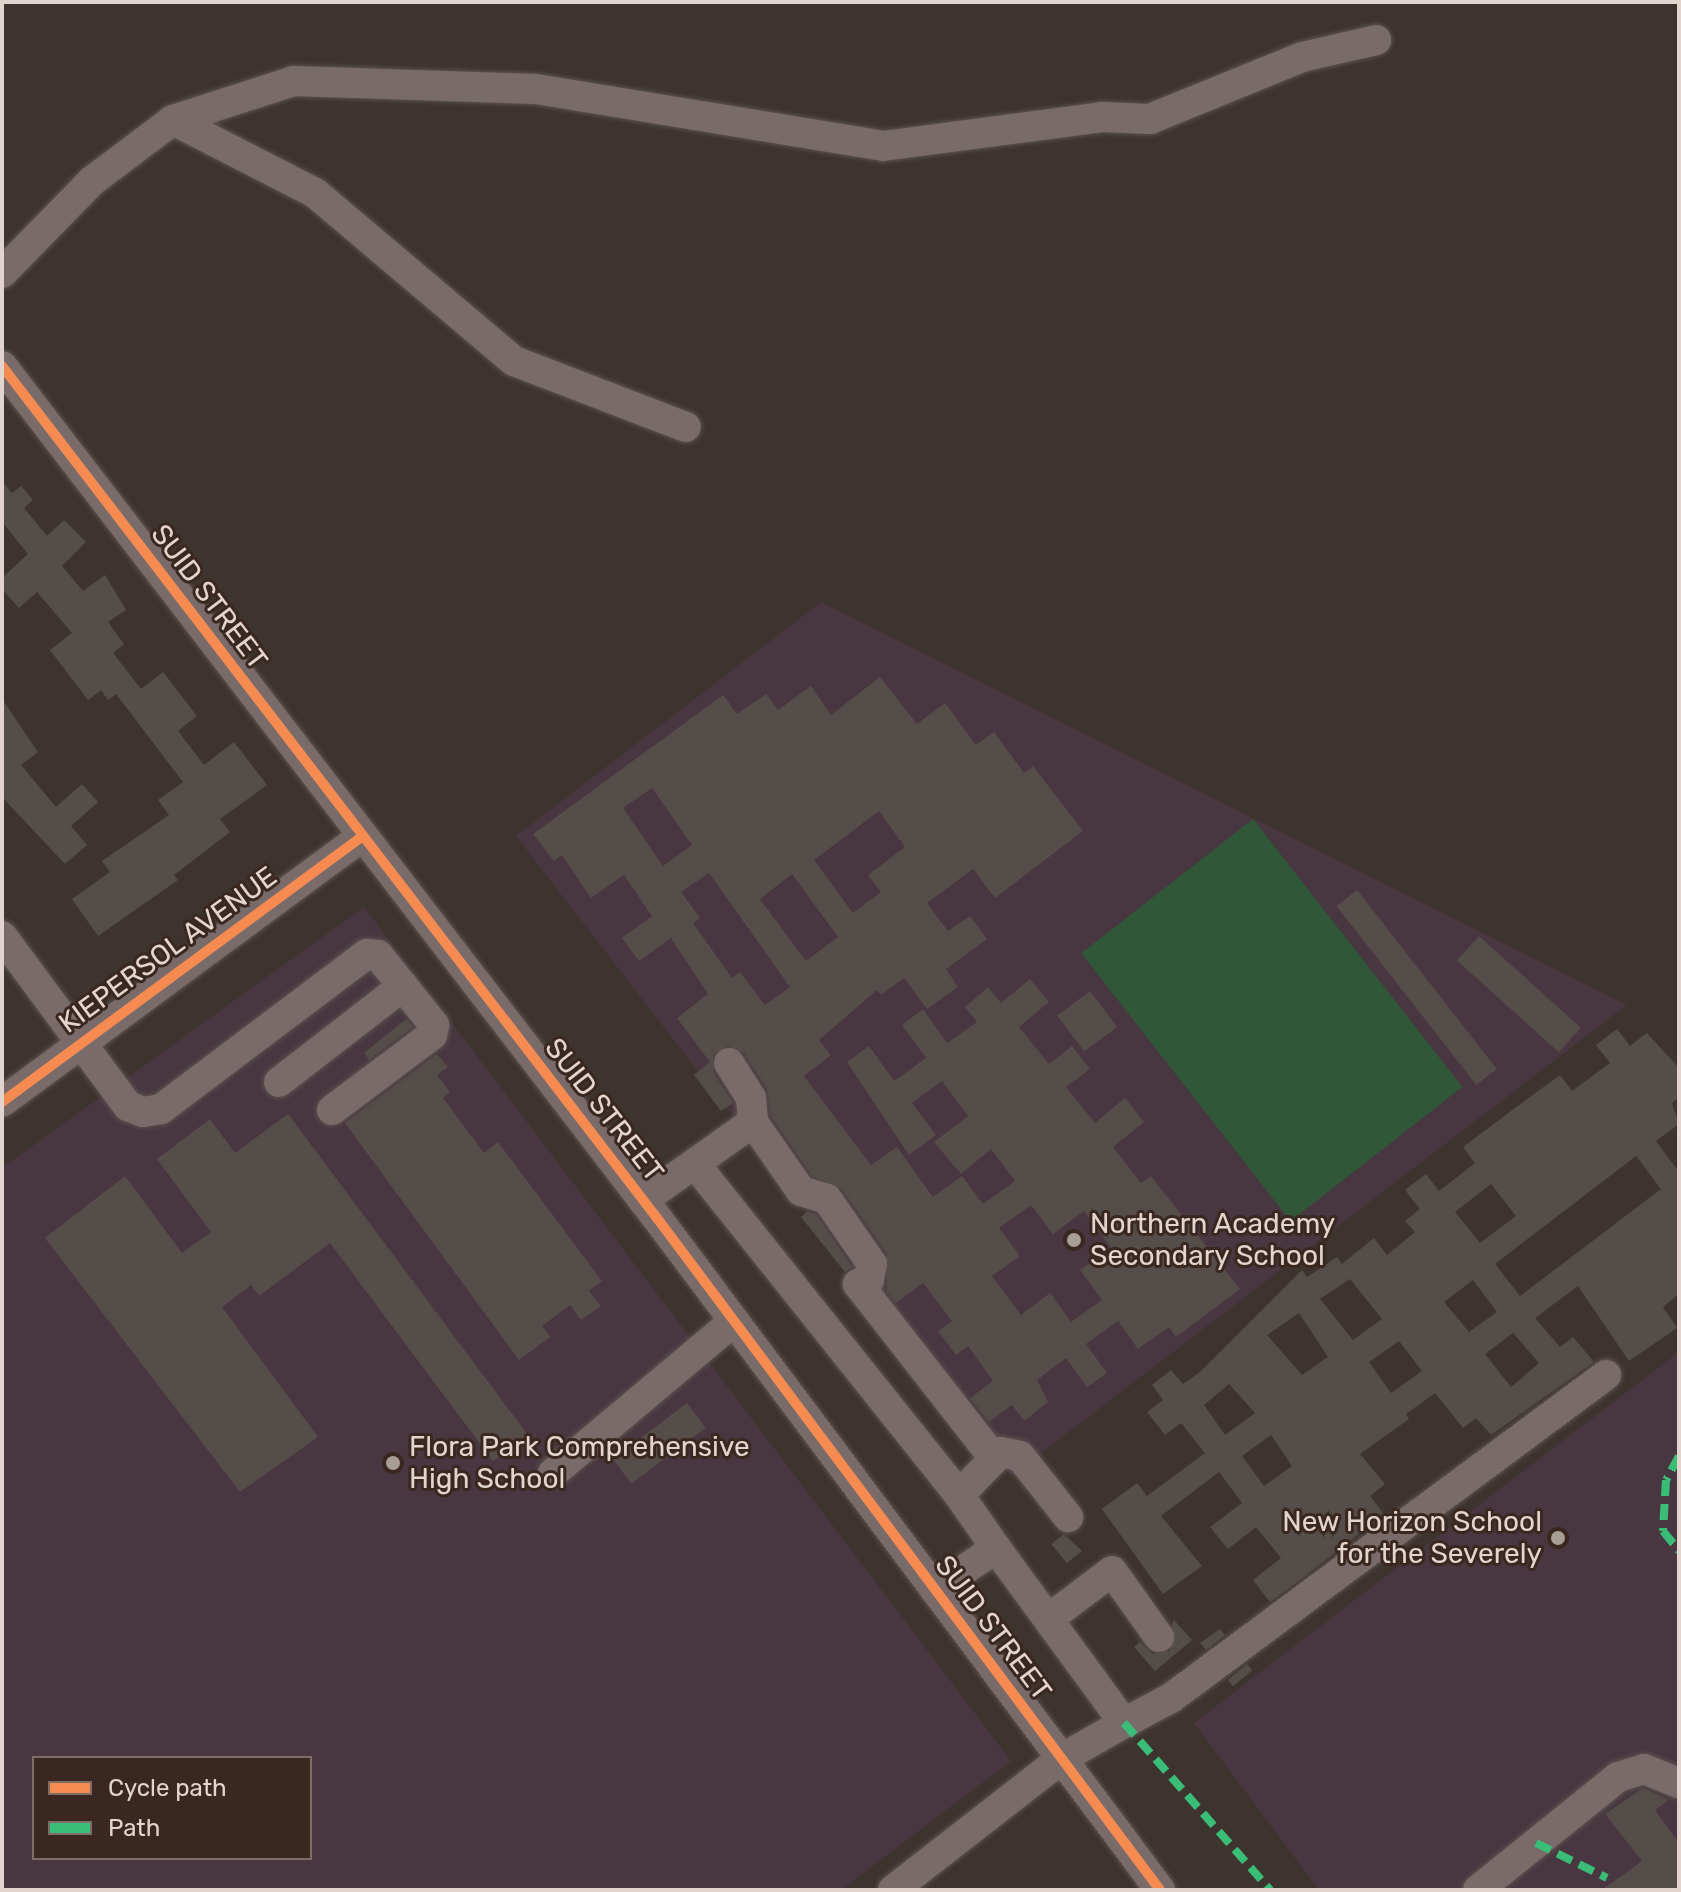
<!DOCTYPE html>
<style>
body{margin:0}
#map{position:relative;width:1681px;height:1892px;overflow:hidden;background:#3e342f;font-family:Rubik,sans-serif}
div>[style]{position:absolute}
.education>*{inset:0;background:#483740}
.green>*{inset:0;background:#2f5738;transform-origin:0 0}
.building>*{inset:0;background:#554d49;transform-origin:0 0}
.roads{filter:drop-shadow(0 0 2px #5a524e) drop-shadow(0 0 2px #5a524e)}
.minor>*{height:30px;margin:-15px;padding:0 15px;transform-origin:15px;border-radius:15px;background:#7a6b6b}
.quiet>*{height:8px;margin-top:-4px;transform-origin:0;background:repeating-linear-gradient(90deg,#3abd76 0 16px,transparent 0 24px)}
.cycleway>*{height:10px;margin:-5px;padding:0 5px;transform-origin:5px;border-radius:5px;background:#f68b52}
.dots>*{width:22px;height:22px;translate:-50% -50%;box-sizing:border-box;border:4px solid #3a2720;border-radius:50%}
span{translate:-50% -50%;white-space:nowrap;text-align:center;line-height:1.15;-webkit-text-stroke:6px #3a2720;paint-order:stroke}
.street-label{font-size:28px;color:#e2d5d0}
.poi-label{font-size:28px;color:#e2d5d0}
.left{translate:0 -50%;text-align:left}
.right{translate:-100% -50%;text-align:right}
.frame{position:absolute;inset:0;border:4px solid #e2d5d0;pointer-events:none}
.legend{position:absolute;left:32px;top:1756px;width:280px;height:104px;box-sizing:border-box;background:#3a2720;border:2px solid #7d6d66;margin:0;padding:10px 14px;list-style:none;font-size:24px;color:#e2d5d0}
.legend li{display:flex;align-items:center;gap:16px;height:40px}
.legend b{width:40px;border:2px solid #7d6d66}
</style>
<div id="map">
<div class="education">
<div style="clip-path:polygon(821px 602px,1627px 1005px,1011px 1476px,516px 836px)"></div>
<div style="clip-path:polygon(evenodd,364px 907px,1011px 1761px,841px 1890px,2px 1890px,2px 1168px,364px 907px,34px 1758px,310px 1758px,310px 1858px,34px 1858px,34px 1758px)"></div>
<div style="clip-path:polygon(1679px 1352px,1679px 1890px,1319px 1890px,1194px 1723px)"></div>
</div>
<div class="green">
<div style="left:1253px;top:819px;width:340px;height:218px;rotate:52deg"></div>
</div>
<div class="building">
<div style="clip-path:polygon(2px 481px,12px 493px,21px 486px,33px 500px,24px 508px,47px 536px,64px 520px,86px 542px,62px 566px,83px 591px,105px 575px,126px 610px,108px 622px,124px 644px,113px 653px,141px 689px,163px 672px,197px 716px,178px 731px,204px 765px,234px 742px,267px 785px,220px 819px,230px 832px,174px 875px,178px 880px,98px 936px,72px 899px,110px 872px,102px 861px,169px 815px,158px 800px,183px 782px,116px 694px,108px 700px,101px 690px,88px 700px,50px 650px,72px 633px,37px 592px,19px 608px,2px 589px,2px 578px,28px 554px,2px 522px)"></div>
<div style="clip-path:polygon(evenodd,880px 677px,917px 724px,945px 703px,976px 745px,994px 732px,1024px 773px,1033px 766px,1083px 831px,995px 898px,973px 869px,927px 903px,948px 931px,970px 916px,987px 939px,946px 969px,958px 987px,927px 1009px,904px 978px,881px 995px,877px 990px,819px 1040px,831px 1055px,804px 1076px,871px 1165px,897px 1147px,933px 1197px,962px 1176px,983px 1204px,1015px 1181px,991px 1149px,961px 1174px,934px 1142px,968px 1116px,942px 1081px,912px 1103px,936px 1135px,909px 1155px,847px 1062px,869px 1046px,894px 1081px,926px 1058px,902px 1025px,923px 1009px,947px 1043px,977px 1022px,965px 1007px,988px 987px,1001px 1003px,1030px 979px,1049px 1002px,1019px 1027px,1049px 1064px,1072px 1046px,1090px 1069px,1066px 1087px,1095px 1123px,1125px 1098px,1144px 1122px,1113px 1147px,1141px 1183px,1151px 1176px,1240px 1289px,1176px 1337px,1169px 1327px,1138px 1349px,1118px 1321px,1086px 1344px,1107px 1373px,1087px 1387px,1066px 1358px,1037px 1380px,1048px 1402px,1024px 1421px,1012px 1405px,989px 1422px,970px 1398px,993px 1381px,968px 1346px,956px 1355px,938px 1331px,952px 1321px,923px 1283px,896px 1303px,887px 1292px,887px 1254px,842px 1189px,812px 1176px,771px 1116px,767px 1089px,744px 1053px,728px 1045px,713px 1055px,713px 1072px,733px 1103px,721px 1111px,694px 1075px,710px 1062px,677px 1018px,708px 994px,671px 938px,639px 961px,622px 938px,652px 916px,624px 875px,591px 898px,562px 855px,554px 861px,533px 834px,723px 695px,737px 714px,766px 694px,778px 710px,811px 686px,831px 715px,880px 677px,652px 788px,692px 845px,663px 866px,623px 808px,652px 788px,880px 677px,879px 811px,905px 847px,868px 875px,881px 892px,853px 913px,814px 860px,879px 811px,880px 677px,709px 873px,790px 987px,765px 1005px,740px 972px,732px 978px,693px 923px,700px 918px,681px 892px,709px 873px,880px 677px,792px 874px,838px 937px,806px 961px,760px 899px,792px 874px,880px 677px,1031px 1205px,1053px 1234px,1084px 1211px,1111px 1248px,1080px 1270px,1102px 1300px,1071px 1322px,1050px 1293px,1021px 1315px,992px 1276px,1020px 1256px,999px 1228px,1031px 1205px)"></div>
<div style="clip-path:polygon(2px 699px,38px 752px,21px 765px,56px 807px,82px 784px,98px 802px,71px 826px,87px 845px,65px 864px,2px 797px)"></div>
<div style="left:1357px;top:890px;width:227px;height:26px;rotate:52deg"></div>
<div style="left:1479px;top:936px;width:137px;height:33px;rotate:42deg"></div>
<div style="left:1090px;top:991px;width:45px;height:41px;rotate:53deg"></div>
<div style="clip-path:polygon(406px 1019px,413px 1027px,369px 1060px,364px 1053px)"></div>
<div style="clip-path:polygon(evenodd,1617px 1029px,1630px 1046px,1647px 1033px,1679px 1068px,1679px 1097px,1672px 1103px,1679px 1124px,1656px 1141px,1679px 1172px,1679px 1294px,1663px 1307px,1677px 1328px,1629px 1361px,1578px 1286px,1535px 1318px,1560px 1347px,1573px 1337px,1594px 1362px,1491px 1435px,1476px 1418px,1463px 1428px,1435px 1393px,1406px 1414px,1409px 1419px,1360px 1454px,1385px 1484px,1370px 1496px,1384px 1514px,1300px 1580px,1270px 1602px,1253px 1580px,1281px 1558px,1256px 1527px,1228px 1549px,1210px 1527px,1242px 1503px,1219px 1472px,1161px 1516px,1202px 1566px,1163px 1594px,1102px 1509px,1137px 1483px,1147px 1496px,1205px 1453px,1181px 1423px,1165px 1435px,1147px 1412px,1163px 1400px,1152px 1385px,1171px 1370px,1183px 1384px,1200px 1372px,1302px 1270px,1307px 1277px,1337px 1257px,1342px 1264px,1374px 1238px,1387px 1255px,1415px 1232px,1405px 1221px,1420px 1209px,1405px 1190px,1426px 1174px,1439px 1191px,1475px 1163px,1463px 1147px,1519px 1105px,1560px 1075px,1572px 1091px,1610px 1063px,1596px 1045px,1617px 1029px,1636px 1156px,1661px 1189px,1520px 1296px,1495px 1264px,1636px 1156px,1617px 1029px,1491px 1184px,1516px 1216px,1480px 1243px,1455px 1212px,1491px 1184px,1617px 1029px,1350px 1279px,1382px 1319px,1353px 1340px,1320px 1299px,1350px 1279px,1617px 1029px,1473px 1280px,1497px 1312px,1469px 1332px,1444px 1302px,1473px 1280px,1617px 1029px,1299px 1313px,1328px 1357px,1302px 1375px,1267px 1335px,1299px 1313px,1617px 1029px,1513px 1333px,1539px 1363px,1511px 1387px,1485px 1354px,1513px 1333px,1617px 1029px,1399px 1341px,1422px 1371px,1391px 1393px,1369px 1362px,1399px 1341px,1617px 1029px,1229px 1384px,1255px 1413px,1225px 1435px,1204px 1405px,1229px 1384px,1617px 1029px,1271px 1435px,1292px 1466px,1264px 1486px,1242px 1456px,1271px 1435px)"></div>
<div style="clip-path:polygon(437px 1054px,448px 1067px,437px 1075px,450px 1092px,443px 1098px,484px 1153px,498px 1142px,602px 1281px,589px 1291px,601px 1306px,581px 1320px,570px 1305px,542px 1326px,550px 1337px,519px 1360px,345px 1123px)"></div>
<div style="clip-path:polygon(288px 1114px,528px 1435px,493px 1461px,330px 1243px,259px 1296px,251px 1285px,222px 1307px,318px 1437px,240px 1492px,45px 1238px,125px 1176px,182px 1253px,211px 1232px,157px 1159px,210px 1119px,235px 1153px)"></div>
<div style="clip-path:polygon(807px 1212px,816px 1214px,852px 1267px,845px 1272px,801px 1217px)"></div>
<div style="left:687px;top:1403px;width:31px;height:93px;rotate:53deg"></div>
<div style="clip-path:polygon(1064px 1534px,1082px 1551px,1067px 1563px,1051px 1544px)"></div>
<div style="clip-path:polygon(1173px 1619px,1192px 1640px,1155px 1671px,1134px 1647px,1140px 1642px,1152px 1654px,1170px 1651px)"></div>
<div style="clip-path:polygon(1220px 1629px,1225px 1635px,1206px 1650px,1200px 1643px)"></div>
<div style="left:1247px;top:1664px;width:8px;height:25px;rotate:50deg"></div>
<div style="clip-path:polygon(1643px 1788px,1669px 1800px,1655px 1810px,1679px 1843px,1679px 1890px,1602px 1890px,1642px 1861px,1605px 1814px)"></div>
</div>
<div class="roads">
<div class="minor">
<div style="left:173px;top:120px;width:160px;rotate:27.2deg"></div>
<div style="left:315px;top:193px;width:260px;rotate:40.2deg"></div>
<div style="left:514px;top:361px;width:184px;rotate:21deg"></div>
<div style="left:2px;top:273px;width:129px;rotate:-45.6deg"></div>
<div style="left:92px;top:181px;width:101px;rotate:-37deg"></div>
<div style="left:173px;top:120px;width:127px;rotate:-17.9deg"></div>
<div style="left:294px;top:81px;width:242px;rotate:1.9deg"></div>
<div style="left:536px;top:89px;width:352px;rotate:9.3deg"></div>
<div style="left:883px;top:146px;width:221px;rotate:-7.5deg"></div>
<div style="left:1102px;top:117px;width:48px;rotate:2.4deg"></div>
<div style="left:1150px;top:119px;width:164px;rotate:-22.2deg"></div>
<div style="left:1302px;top:57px;width:76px;rotate:-12.9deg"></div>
<div style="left:2px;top:366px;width:1075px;rotate:52.45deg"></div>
<div style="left:657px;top:1218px;width:839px;rotate:53.18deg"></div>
<div style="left:2px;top:936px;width:212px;rotate:53.5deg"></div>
<div style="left:128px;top:1106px;width:16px;rotate:22deg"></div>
<div style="left:143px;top:1112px;width:18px;rotate:-9deg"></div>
<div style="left:161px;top:1109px;width:258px;rotate:-37deg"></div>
<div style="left:367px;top:954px;width:11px;rotate:5deg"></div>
<div style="left:378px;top:955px;width:90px;rotate:51.3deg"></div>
<div style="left:434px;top:1025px;width:10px;rotate:101deg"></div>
<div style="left:432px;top:1035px;width:125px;rotate:143.1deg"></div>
<div style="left:729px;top:1063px;width:41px;rotate:57.8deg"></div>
<div style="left:751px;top:1098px;width:24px;rotate:85deg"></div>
<div style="left:753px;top:1122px;width:84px;rotate:55.2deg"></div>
<div style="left:801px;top:1191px;width:27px;rotate:17deg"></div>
<div style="left:827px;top:1199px;width:79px;rotate:55.3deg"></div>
<div style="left:872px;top:1264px;width:16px;rotate:101deg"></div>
<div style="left:869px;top:1280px;width:12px;rotate:160deg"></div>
<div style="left:858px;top:1284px;width:221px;rotate:52deg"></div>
<div style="left:279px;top:1082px;width:157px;rotate:-37.7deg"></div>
<div style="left:2px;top:1102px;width:447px;rotate:-36.4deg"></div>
<div style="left:695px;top:1164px;width:423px;rotate:51.4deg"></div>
<div style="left:643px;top:1200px;width:135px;rotate:-35.3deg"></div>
<div style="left:553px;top:1473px;width:236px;rotate:-40deg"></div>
<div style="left:996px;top:1548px;width:65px;rotate:-124.9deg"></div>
<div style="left:959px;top:1495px;width:60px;rotate:-45.7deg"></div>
<div style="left:1001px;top:1452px;width:19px;rotate:12deg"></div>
<div style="left:1020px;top:1456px;width:78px;rotate:51.8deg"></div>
<div style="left:1051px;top:1617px;width:76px;rotate:-37deg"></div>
<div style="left:1112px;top:1571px;width:81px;rotate:54.5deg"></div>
<div style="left:1124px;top:1723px;width:53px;rotate:-28deg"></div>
<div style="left:1171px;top:1698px;width:542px;rotate:-36.59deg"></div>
<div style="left:893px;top:1890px;width:213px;rotate:-37.9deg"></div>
<div style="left:1061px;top:1759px;width:73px;rotate:-29.7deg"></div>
<div style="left:1124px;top:1723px;width:217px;rotate:-126.2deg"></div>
<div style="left:996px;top:1548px;width:74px;rotate:145.5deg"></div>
<div style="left:1478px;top:1890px;width:180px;rotate:-38.9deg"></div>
<div style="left:1618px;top:1777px;width:27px;rotate:-17deg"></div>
<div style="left:1644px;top:1769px;width:38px;rotate:22deg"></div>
</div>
</div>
<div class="quiet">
<div style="left:1679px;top:1456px;width:27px;rotate:118deg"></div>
<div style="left:1666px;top:1480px;width:51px;rotate:93.4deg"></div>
<div style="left:1663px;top:1531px;width:26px;rotate:51deg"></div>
<div style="left:1124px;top:1723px;width:222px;rotate:48.8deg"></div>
<div style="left:1536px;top:1843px;width:79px;rotate:26.2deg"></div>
</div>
<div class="cycleway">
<div style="left:2px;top:366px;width:1075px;rotate:52.45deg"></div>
<div style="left:657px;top:1218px;width:839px;rotate:53.18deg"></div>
<div style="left:2px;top:1102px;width:447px;rotate:-36.4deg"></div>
</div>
<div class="dots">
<div style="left:1074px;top:1240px;background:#a99d98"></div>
<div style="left:393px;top:1463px;background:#a99d98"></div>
<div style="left:1558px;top:1538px;background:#a99d98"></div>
</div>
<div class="street-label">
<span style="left:209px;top:597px;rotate:53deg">SUID STREET</span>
<span style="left:168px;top:950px;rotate:-36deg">KIEPERSOL AVENUE</span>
<span style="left:604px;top:1110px;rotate:52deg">SUID STREET</span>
<span style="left:993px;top:1628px;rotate:53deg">SUID STREET</span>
</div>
<div class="poi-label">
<span class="left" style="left:1090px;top:1240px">Northern Academy<br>Secondary School</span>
<span class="left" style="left:409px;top:1463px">Flora Park Comprehensive<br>High School</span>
<span class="right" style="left:1542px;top:1538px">New Horizon School<br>for the Severely</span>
</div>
<div class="frame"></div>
<ul class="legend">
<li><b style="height:10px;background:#f68b52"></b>Cycle path</li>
<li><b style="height:10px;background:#3abd76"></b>Path</li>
</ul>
</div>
